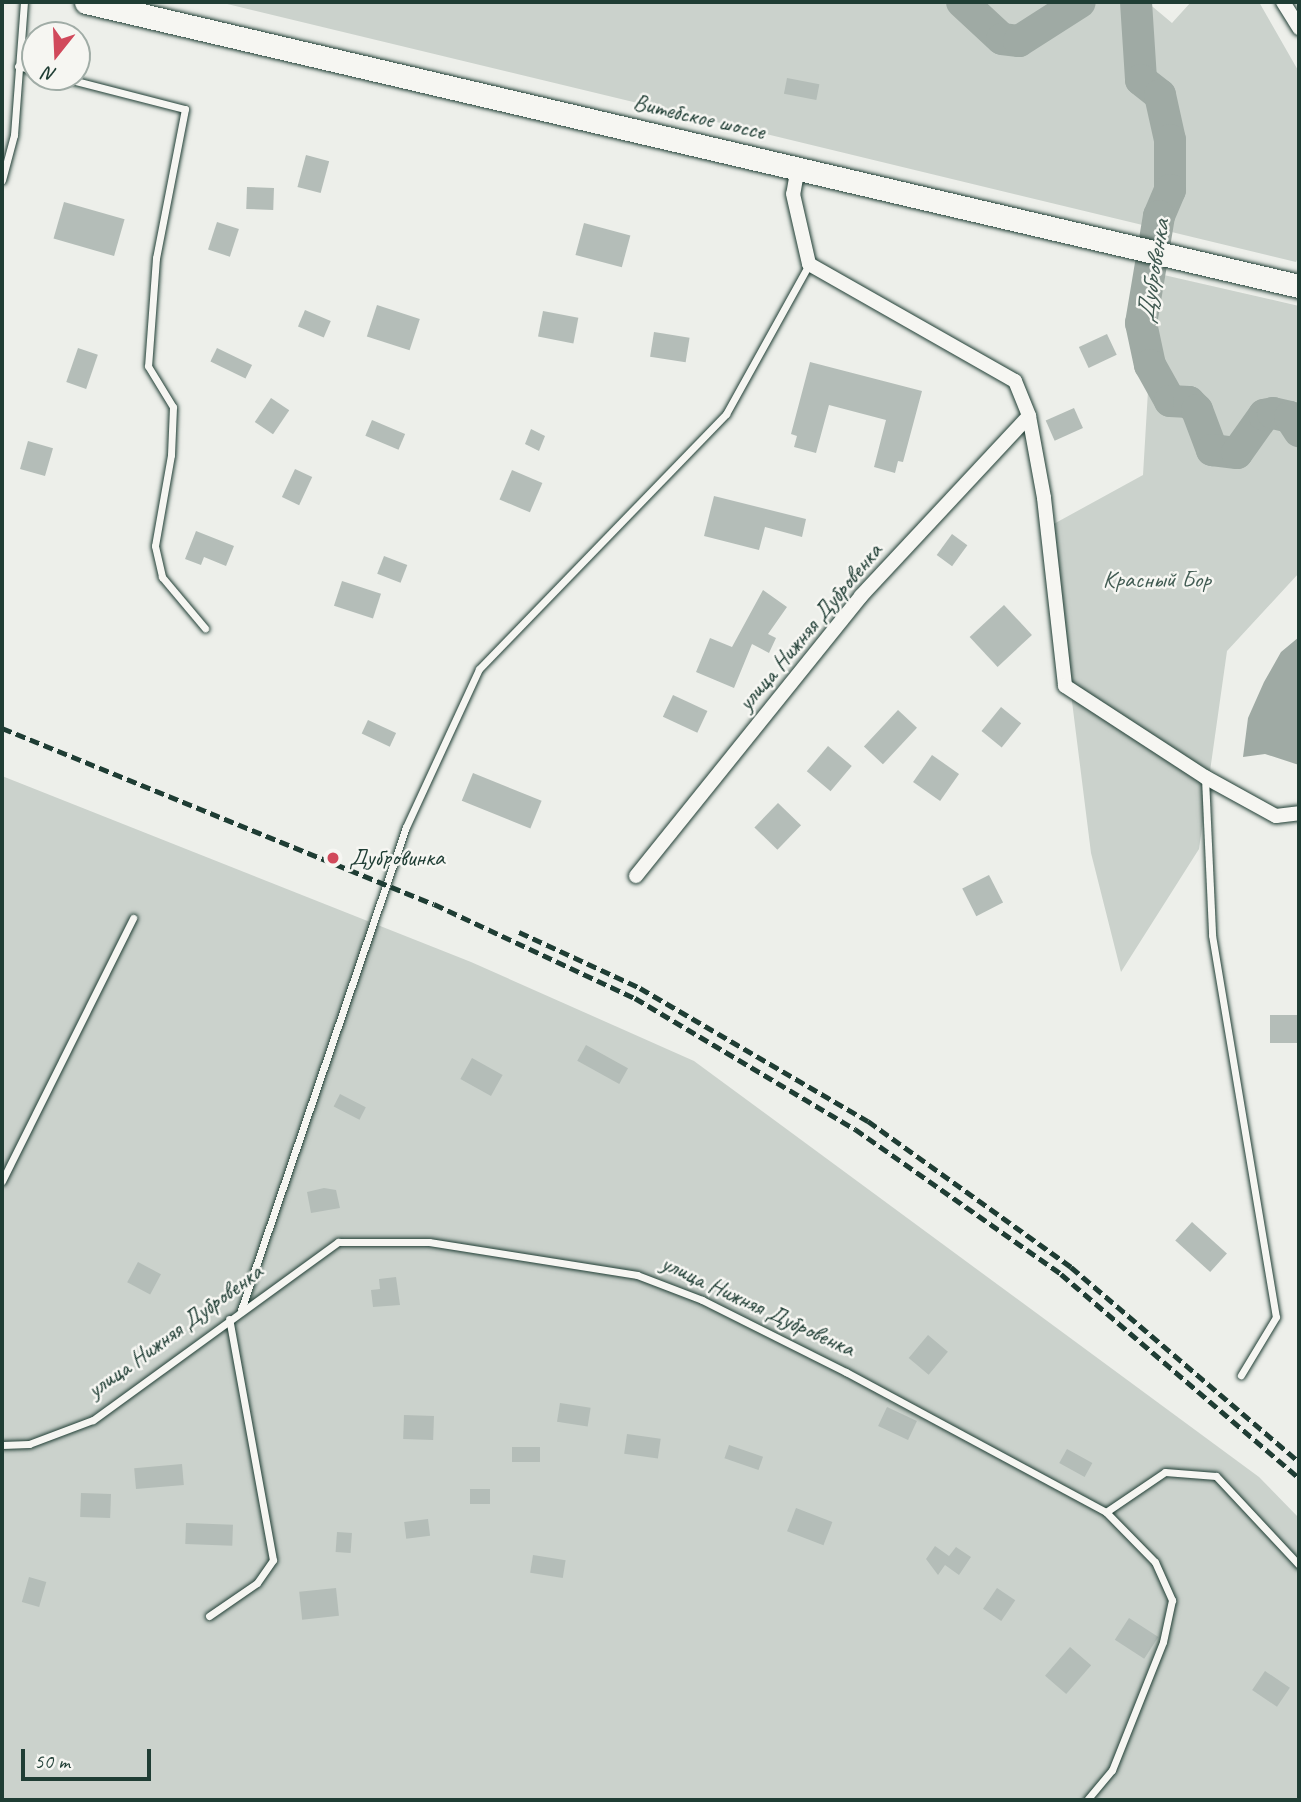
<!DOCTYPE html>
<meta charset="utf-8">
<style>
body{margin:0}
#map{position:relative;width:1301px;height:1802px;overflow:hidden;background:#edefea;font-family:Caveat,sans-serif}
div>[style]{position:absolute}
.green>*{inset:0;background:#cbd2cc}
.water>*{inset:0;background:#9faaa4}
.river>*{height:32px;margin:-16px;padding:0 16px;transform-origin:16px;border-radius:16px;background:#9faaa4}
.building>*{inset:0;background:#b4bdb8;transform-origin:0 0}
.roads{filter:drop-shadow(0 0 2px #1f3d34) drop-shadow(0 0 2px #1f3d34)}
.lane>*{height:7px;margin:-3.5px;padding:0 3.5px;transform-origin:3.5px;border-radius:3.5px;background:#f6f6f2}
.street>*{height:14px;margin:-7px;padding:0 7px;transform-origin:7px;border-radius:7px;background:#f6f6f2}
.primary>*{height:23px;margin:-11.5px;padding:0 11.5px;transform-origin:11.5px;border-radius:11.5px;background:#f6f6f2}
.rail>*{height:5px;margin-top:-2.5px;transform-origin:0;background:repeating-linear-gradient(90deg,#1f3d34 0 10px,transparent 0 15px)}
.dots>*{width:19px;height:19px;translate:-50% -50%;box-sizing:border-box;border:4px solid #f6f6f2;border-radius:50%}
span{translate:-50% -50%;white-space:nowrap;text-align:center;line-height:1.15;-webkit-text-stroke:5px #f6f6f2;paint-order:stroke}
.street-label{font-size:24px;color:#1f3d34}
.park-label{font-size:24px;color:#415b52}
.poi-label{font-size:24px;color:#1f3d34}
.left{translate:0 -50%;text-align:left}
.water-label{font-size:26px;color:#3f5850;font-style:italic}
.frame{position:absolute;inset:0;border:4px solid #1f3d34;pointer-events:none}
.north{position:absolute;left:21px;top:21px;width:70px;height:70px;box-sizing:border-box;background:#f6f6f2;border:2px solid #a0aca6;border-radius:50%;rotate:198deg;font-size:19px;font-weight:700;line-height:28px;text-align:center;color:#1f3d34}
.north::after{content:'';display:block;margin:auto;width:24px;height:32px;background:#d1495b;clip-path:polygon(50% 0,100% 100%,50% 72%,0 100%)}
.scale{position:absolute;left:21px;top:1749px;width:130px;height:32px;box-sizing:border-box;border:4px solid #1f3d34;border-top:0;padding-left:9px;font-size:21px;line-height:24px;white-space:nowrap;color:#1f3d34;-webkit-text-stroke:5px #f6f6f2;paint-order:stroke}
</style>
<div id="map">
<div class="green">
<div style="clip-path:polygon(219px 2px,1147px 2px,1172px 23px,1191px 2px,1259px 2px,1299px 72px,1299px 255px,1296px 262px)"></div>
<div style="clip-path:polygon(1155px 273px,1299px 306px,1299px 573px,1227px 651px,1199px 849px,1121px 972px,1091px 853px,1050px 526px,1143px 475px)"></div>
<div style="clip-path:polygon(2px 776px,471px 962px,694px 1061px,1259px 1477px,1299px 1518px,1299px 1800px,2px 1800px)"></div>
</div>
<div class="water">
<div style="clip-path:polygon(1299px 637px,1299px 765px,1265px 754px,1243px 757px,1248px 718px,1264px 682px,1281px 652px)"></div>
</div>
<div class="river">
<div style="left:962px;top:2px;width:54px;rotate:42.8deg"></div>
<div style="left:1002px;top:39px;width:17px;rotate:7deg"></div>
<div style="left:1019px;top:41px;width:72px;rotate:-32.6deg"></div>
<div style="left:1136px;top:2px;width:78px;rotate:86.3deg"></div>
<div style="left:1141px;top:80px;width:24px;rotate:38deg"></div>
<div style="left:1160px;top:95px;width:46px;rotate:77.5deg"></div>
<div style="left:1170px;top:140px;width:50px;rotate:90deg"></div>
<div style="left:1170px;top:190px;width:28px;rotate:113deg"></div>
<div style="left:1159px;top:216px;width:109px;rotate:99.5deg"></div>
<div style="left:1141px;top:323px;width:43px;rotate:77.9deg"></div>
<div style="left:1150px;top:365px;width:41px;rotate:60.9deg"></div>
<div style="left:1170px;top:401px;width:19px;rotate:3deg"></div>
<div style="left:1189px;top:402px;width:11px;rotate:45deg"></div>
<div style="left:1197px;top:410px;width:43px;rotate:69.4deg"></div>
<div style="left:1212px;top:450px;width:25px;rotate:7deg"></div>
<div style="left:1237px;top:453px;width:47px;rotate:-54.6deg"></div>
<div style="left:1264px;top:415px;width:9px;rotate:-13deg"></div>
<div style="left:1273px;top:413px;width:17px;rotate:13deg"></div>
<div style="left:1290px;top:417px;width:17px;rotate:57deg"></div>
</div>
<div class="building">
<div style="left:787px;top:78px;width:33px;height:16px;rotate:11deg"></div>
<div style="left:306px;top:155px;width:24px;height:33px;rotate:15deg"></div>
<div style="left:247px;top:187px;width:27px;height:22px;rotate:2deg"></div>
<div style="left:64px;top:202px;width:63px;height:38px;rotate:16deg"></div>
<div style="left:217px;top:222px;width:23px;height:29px;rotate:18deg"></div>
<div style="left:584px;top:223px;width:48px;height:33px;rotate:15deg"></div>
<div style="left:377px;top:305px;width:45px;height:33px;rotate:18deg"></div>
<div style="left:305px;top:310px;width:28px;height:18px;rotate:23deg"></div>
<div style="left:543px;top:311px;width:36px;height:26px;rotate:11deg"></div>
<div style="left:654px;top:332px;width:36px;height:25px;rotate:9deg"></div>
<div style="left:1107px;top:334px;width:23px;height:31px;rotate:65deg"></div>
<div style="left:78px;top:348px;width:21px;height:36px;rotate:19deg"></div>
<div style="left:217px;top:348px;width:39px;height:15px;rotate:26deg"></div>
<div style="clip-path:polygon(810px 362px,922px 391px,903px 462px,898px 461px,895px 473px,874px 467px,886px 420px,829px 405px,816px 453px,794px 447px,797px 436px,791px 434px)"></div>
<div style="left:271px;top:398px;width:22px;height:29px;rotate:34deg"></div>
<div style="left:1074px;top:408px;width:22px;height:31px;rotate:66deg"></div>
<div style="left:372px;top:420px;width:36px;height:17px;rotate:23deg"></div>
<div style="clip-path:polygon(531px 429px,545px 436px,539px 451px,525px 444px)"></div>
<div style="left:28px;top:441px;width:26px;height:29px;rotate:16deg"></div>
<div style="left:295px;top:469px;width:19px;height:31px;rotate:25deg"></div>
<div style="left:512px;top:470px;width:33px;height:32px;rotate:23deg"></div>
<div style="clip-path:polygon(714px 496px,806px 519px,802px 537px,765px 527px,759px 550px,704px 536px)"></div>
<div style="clip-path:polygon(196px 531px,234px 546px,226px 566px,204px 557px,201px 565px,185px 559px)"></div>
<div style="left:952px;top:534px;width:19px;height:26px;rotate:36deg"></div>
<div style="left:384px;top:556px;width:25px;height:19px;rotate:21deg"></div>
<div style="left:342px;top:581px;width:41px;height:26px;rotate:18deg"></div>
<div style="clip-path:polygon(763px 590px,787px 607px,768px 634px,776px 638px,769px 653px,752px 644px,734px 688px,696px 672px,710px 638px,732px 647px)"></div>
<div style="left:1004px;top:605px;width:41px;height:47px;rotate:47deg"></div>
<div style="left:673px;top:695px;width:38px;height:24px;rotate:25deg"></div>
<div style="left:1001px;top:707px;width:26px;height:31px;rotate:39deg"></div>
<div style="left:898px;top:710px;width:26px;height:50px;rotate:43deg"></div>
<div style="left:368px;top:720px;width:31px;height:15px;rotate:25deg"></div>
<div style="left:828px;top:746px;width:31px;height:33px;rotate:40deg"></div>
<div style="left:932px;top:755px;width:33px;height:33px;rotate:35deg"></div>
<div style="left:473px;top:773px;width:74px;height:30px;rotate:22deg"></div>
<div style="left:778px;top:803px;width:32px;height:34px;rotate:44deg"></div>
<div style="left:989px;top:875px;width:31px;height:30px;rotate:63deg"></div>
<div style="left:1270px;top:1015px;width:29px;height:28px"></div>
<div style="left:586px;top:1045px;width:48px;height:18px;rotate:29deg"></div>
<div style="left:472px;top:1058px;width:35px;height:24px;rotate:29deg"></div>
<div style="left:340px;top:1094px;width:29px;height:14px;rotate:27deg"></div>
<div style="clip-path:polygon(324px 1188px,336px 1190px,340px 1208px,311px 1213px,307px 1192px)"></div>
<div style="left:1192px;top:1222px;width:47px;height:25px;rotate:42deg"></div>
<div style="left:138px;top:1262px;width:26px;height:23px;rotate:28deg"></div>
<div style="clip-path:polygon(396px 1277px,400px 1305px,373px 1307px,371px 1290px,380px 1289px,379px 1279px)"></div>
<div style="left:928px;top:1335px;width:26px;height:30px;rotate:40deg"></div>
<div style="left:560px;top:1403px;width:31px;height:19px;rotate:9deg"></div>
<div style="left:887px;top:1407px;width:33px;height:21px;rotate:25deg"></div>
<div style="left:404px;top:1415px;width:30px;height:24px;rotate:2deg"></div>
<div style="left:627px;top:1434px;width:34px;height:20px;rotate:8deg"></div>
<div style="left:729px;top:1445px;width:36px;height:14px;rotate:19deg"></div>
<div style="left:512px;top:1447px;width:28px;height:15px"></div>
<div style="left:1067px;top:1449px;width:29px;height:16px;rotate:29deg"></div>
<div style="left:182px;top:1464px;width:21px;height:48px;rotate:85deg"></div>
<div style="left:470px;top:1489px;width:20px;height:15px"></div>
<div style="left:81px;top:1493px;width:30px;height:24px;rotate:2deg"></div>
<div style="left:796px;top:1508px;width:39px;height:25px;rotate:21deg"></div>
<div style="left:428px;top:1519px;width:17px;height:24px;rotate:83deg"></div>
<div style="left:186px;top:1523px;width:47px;height:21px;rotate:2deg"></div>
<div style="left:337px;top:1532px;width:15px;height:20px;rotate:4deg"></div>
<div style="clip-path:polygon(935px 1546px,949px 1556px,956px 1547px,971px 1557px,959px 1575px,945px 1565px,938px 1575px,926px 1559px)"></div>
<div style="left:533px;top:1555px;width:33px;height:18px;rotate:9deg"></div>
<div style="left:29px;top:1577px;width:18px;height:26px;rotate:16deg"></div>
<div style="left:336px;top:1588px;width:28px;height:37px;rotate:84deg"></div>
<div style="left:997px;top:1588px;width:22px;height:25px;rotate:34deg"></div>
<div style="left:1129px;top:1618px;width:35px;height:26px;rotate:33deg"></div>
<div style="left:1070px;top:1647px;width:28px;height:38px;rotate:41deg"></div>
<div style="left:1265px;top:1671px;width:30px;height:23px;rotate:34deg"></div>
</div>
<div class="roads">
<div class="lane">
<div style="left:18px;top:66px;width:18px;rotate:16deg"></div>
<div style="left:60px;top:77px;width:129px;rotate:14.4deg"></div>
<div style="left:185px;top:109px;width:152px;rotate:101deg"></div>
<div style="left:156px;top:258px;width:108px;rotate:94.2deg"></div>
<div style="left:148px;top:366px;width:48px;rotate:58.6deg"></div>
<div style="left:173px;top:407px;width:48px;rotate:92.4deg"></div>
<div style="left:171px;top:455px;width:92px;rotate:100deg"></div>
<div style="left:155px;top:546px;width:32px;rotate:77deg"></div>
<div style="left:162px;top:577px;width:67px;rotate:49.9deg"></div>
<div style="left:2px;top:180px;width:47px;rotate:-75.1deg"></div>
<div style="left:14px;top:135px;width:133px;rotate:-85.7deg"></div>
<div style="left:1205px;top:778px;width:157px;rotate:87.4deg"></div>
<div style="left:1212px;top:935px;width:387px;rotate:80.5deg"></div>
<div style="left:1276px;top:1317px;width:68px;rotate:121.1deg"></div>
<div style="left:2px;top:1181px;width:294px;rotate:-63.5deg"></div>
<div style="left:241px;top:1310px;width:510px;rotate:-71.14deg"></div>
<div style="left:406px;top:827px;width:174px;rotate:-65.2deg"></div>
<div style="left:479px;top:669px;width:355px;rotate:-45.9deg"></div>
<div style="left:726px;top:414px;width:171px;rotate:-61deg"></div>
<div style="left:2px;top:1445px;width:27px;rotate:-2deg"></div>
<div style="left:29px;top:1444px;width:68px;rotate:-20.6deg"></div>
<div style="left:93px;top:1420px;width:303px;rotate:-36deg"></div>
<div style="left:338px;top:1242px;width:91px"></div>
<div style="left:429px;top:1242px;width:211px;rotate:9deg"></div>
<div style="left:637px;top:1275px;width:70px;rotate:21deg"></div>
<div style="left:702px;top:1300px;width:161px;rotate:26.6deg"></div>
<div style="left:846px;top:1372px;width:295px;rotate:28.3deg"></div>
<div style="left:1106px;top:1512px;width:70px;rotate:45.6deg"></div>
<div style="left:1155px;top:1562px;width:42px;rotate:65.9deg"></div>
<div style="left:1172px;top:1600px;width:43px;rotate:102.1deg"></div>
<div style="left:1163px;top:1642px;width:138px;rotate:111.7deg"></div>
<div style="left:1112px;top:1770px;width:39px;rotate:130deg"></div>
<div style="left:1106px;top:1512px;width:71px;rotate:-34.1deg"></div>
<div style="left:1165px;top:1472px;width:51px;rotate:4.5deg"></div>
<div style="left:1216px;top:1476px;width:122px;rotate:47deg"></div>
<div style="left:209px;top:1616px;width:58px;rotate:-34.5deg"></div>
<div style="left:257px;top:1583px;width:28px;rotate:-55deg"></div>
<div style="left:273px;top:1560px;width:245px;rotate:-100.3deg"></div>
</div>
<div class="street">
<div style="left:1283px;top:2px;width:31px;rotate:58deg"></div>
<div style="left:798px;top:167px;width:27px;rotate:100deg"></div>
<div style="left:793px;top:194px;width:72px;rotate:77.1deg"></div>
<div style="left:809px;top:264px;width:237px;rotate:29.6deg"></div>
<div style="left:1015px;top:381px;width:38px;rotate:68deg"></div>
<div style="left:1029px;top:416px;width:83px;rotate:79.6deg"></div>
<div style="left:1044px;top:498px;width:189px;rotate:83.6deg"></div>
<div style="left:1065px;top:686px;width:167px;rotate:33deg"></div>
<div style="left:1205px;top:777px;width:81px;rotate:28.8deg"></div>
<div style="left:1276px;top:816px;width:23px;rotate:-7deg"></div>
<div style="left:636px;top:876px;width:359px;rotate:-51.2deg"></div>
<div style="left:861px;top:596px;width:246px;rotate:-47deg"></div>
</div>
<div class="primary">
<div style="left:86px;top:2px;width:1246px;rotate:13.18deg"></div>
</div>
</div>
<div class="rail">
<div style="left:2px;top:728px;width:466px;rotate:22.2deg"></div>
<div style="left:434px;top:904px;width:222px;rotate:25.1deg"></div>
<div style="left:635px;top:998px;width:256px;rotate:30.8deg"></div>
<div style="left:855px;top:1129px;width:252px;rotate:35.1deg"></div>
<div style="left:1061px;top:1274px;width:313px;rotate:40.6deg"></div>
<div style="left:519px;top:932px;width:133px;rotate:24.8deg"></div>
<div style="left:640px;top:988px;width:264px;rotate:30.3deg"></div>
<div style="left:868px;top:1121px;width:250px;rotate:35.7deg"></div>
<div style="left:1071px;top:1267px;width:300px;rotate:40.5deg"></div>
</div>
<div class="dots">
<div style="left:333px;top:858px;background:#d1495b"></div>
</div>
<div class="street-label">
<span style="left:699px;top:117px;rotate:13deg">Витебское шоссе</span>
<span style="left:810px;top:627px;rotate:-50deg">улица Нижняя Дубровенка</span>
<span style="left:758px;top:1306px;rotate:25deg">улица Нижняя Дубровенка</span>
<span style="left:175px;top:1331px;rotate:-36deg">улица Нижняя Дубровенка</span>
</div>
<div class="park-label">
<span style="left:1157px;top:580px">Красный Бор</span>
</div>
<div class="poi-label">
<span class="left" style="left:349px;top:858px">Дубровинка</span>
</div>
<div class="water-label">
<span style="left:1153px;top:271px;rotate:-81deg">Дубровенка</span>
</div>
<div class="frame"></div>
<div class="north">N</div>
<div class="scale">50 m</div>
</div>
